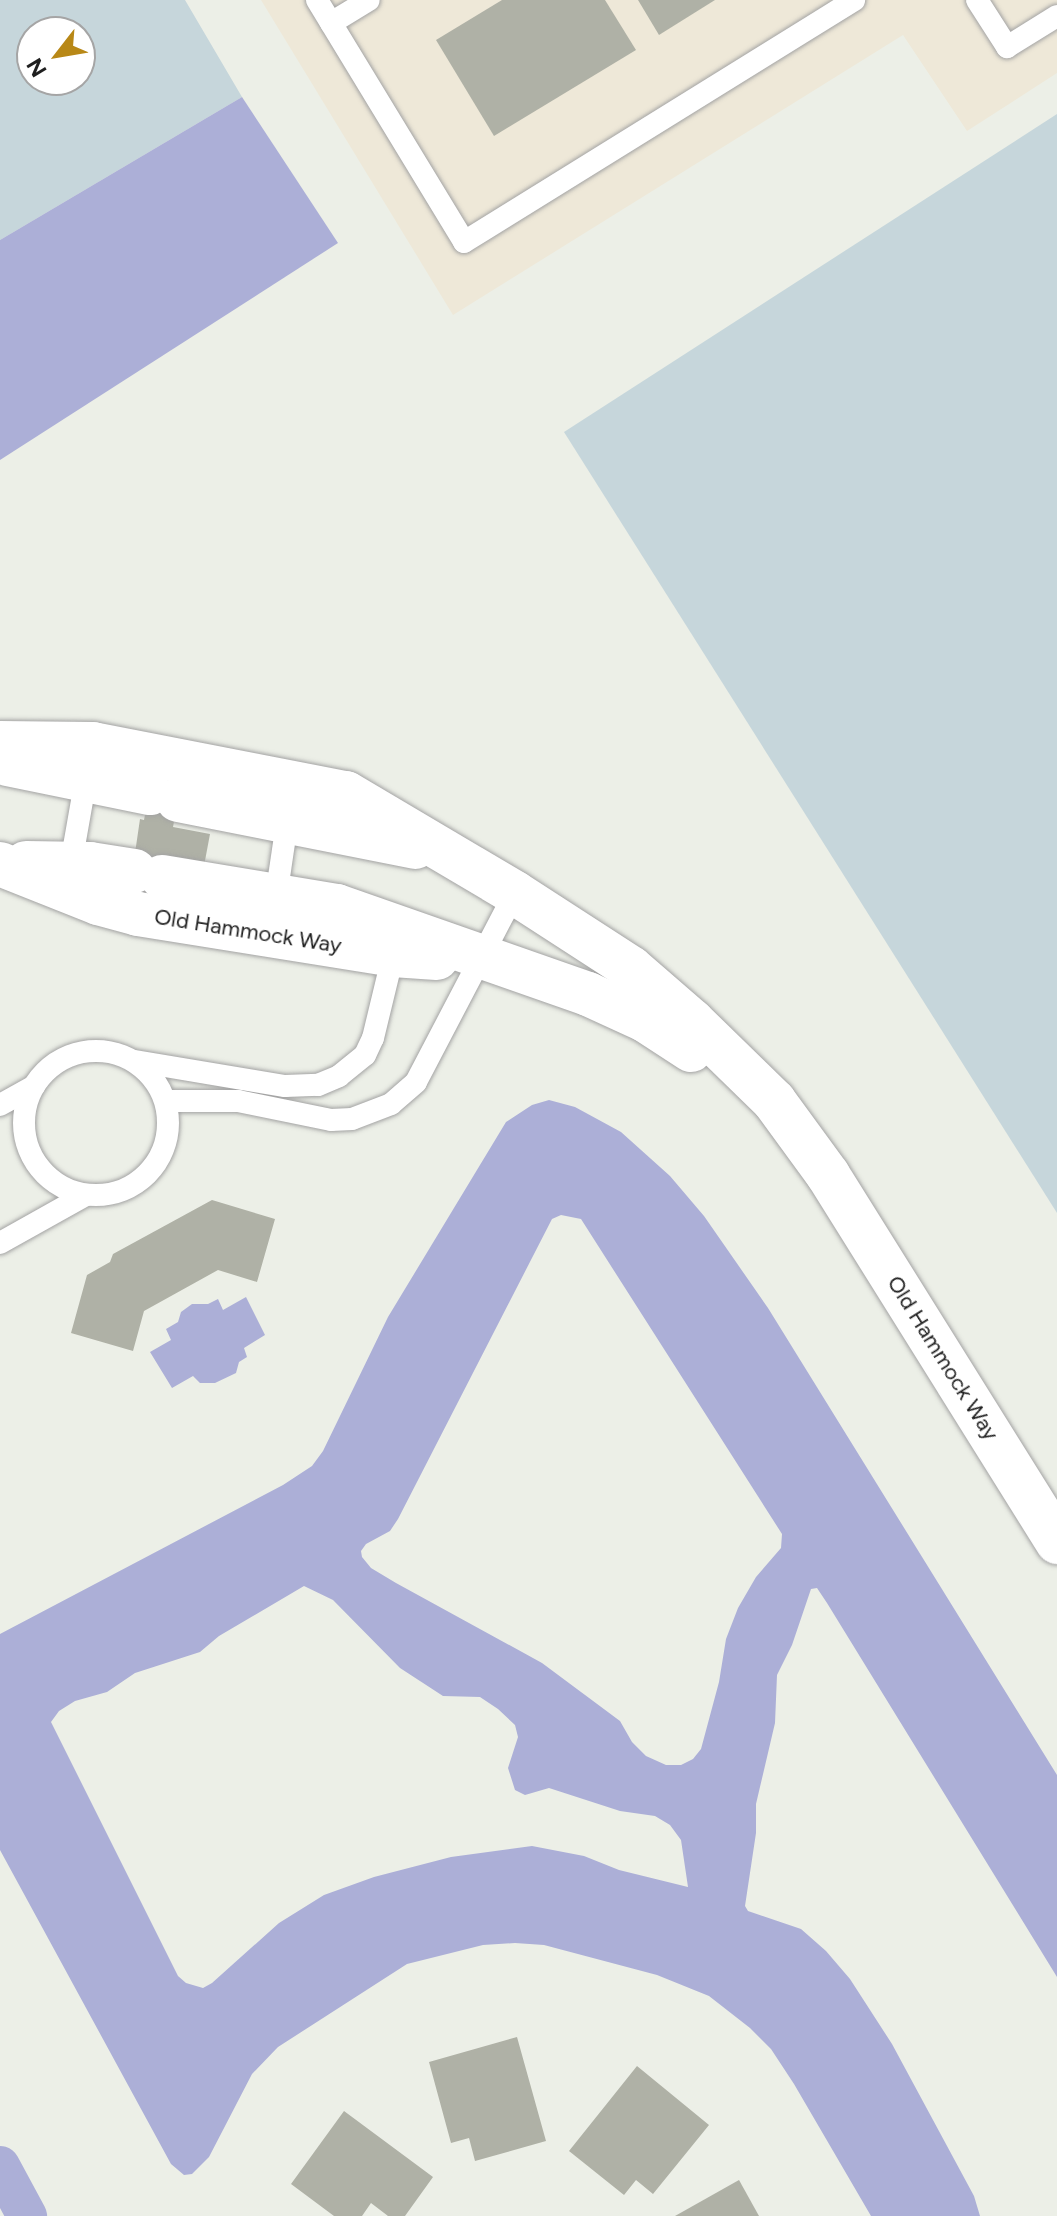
<!DOCTYPE html>
<style>
body{margin:0}
#map{position:relative;width:1057px;height:2216px;overflow:hidden;background:#ecefe7;font-family:Figtree,sans-serif}
div>[style]{position:absolute}
.commercial>*{inset:0;background:#eee8d8}
.wetland>*{inset:0;background:#c6d6db}
.water>*{inset:0;background:#acafd7}
.canal>*{height:40px;margin:-20px;padding:0 20px;transform-origin:20px;border-radius:20px;background:#acafd7}
.building>*{inset:0;background:#afb1a6}
.roads{filter:drop-shadow(0 0 2px #a3a3a3) drop-shadow(0 0 2px #a3a3a3)}
.service>*{height:22px;margin:-11px;padding:0 11px;transform-origin:11px;border-radius:11px;background:#fff}
.service>.ring{margin:-11px;padding:0;box-sizing:content-box;background:none;border:22px solid #fff;border-radius:50%}
.minor>*{height:44px;margin:-22px;padding:0 22px;transform-origin:22px;border-radius:22px;background:#fff}
span{translate:-50% -50%;white-space:nowrap;text-align:center;line-height:1.15;-webkit-text-stroke:8px #fff;paint-order:stroke}
.street-label{font-size:22px;color:#1f1f1f}
.north{position:absolute;left:16px;top:16px;width:80px;height:80px;box-sizing:border-box;background:#fff;border:2px solid #a5a5a5;border-radius:50%;rotate:239deg;font-size:22px;font-weight:700;line-height:32px;text-align:center;color:#1f1f1f}
.north::after{content:'';display:block;margin:auto;width:28px;height:36px;background:#b88817;clip-path:polygon(50% 0,100% 100%,50% 72%,0 100%)}
</style>
<div id="map">
<div class="commercial">
<div style="clip-path:polygon(261px 0,1057px 0,1057px 73px,967px 131px,903px 35px,453px 315px)"></div>
</div>
<div class="wetland">
<div style="clip-path:polygon(evenodd,0 0,185px 0,242px 97px,0 240px,0 0,32px 32px,80px 32px,80px 80px,32px 80px,32px 32px)"></div>
<div style="clip-path:polygon(1057px 114px,1057px 1213px,564px 432px)"></div>
</div>
<div class="water">
<div style="clip-path:polygon(242px 97px,338px 243px,0 460px,0 240px)"></div>
<div style="clip-path:polygon(evenodd,549px 1100px,575px 1107px,621px 1132px,670px 1176px,704px 1216px,768px 1308px,1057px 1775px,1057px 1977px,827px 1603px,817px 1588px,811px 1589px,792px 1645px,777px 1675px,775px 1723px,756px 1804px,756px 1833px,745px 1906px,748px 1911px,801px 1929px,826px 1951px,850px 1979px,892px 2044px,974px 2196px,980px 2216px,871px 2216px,794px 2084px,771px 2049px,750px 2028px,709px 1996px,657px 1975px,544px 1945px,515px 1943px,483px 1945px,407px 1964px,278px 2047px,252px 2074px,209px 2157px,192px 2174px,184px 2175px,171px 2164px,0 1850px,0 1634px,283px 1485px,312px 1466px,323px 1451px,388px 1317px,506px 1122px,532px 1105px,549px 1100px,561px 1215px,581px 1219px,782px 1534px,781px 1548px,756px 1577px,738px 1608px,726px 1639px,719px 1682px,701px 1749px,693px 1759px,681px 1765px,666px 1765px,646px 1756px,632px 1742px,620px 1721px,542px 1663px,396px 1583px,371px 1568px,362px 1557px,361px 1551px,366px 1544px,390px 1531px,398px 1519px,552px 1219px,561px 1215px,549px 1100px,304px 1586px,333px 1600px,400px 1668px,443px 1696px,480px 1697px,498px 1709px,515px 1725px,518px 1737px,508px 1768px,515px 1790px,525px 1795px,549px 1788px,620px 1811px,655px 1816px,670px 1825px,681px 1840px,688px 1887px,619px 1870px,584px 1856px,532px 1846px,451px 1857px,374px 1877px,324px 1895px,279px 1923px,212px 1983px,203px 1988px,186px 1983px,178px 1976px,51px 1722px,59px 1711px,75px 1701px,107px 1692px,135px 1673px,200px 1652px,219px 1636px,304px 1586px)"></div>
<div style="clip-path:polygon(246px 1297px,265px 1335px,244px 1348px,247px 1357px,239px 1362px,236px 1373px,215px 1383px,200px 1383px,193px 1376px,172px 1388px,150px 1352px,171px 1340px,166px 1329px,178px 1322px,181px 1312px,192px 1304px,208px 1304px,218px 1299px,223px 1310px)"></div>
</div>
<div class="canal">
<div style="left:0;top:2166px;width:57px;rotate:61.6deg"></div>
</div>
<div class="building">
<div style="clip-path:polygon(502px 0,605px 0,636px 50px,494px 136px,436px 40px)"></div>
<div style="clip-path:polygon(638px 0,715px 0,659px 35px)"></div>
<div style="clip-path:polygon(153px 774px,182px 780px,173px 827px,210px 834px,204px 866px,157px 901px,129px 894px,140px 819px,144px 820px)"></div>
<div style="clip-path:polygon(212px 1200px,275px 1219px,257px 1282px,218px 1270px,144px 1311px,133px 1351px,71px 1333px,87px 1275px,110px 1262px,113px 1254px)"></div>
<div style="clip-path:polygon(517px 2037px,546px 2141px,475px 2161px,469px 2138px,451px 2143px,429px 2062px)"></div>
<div style="clip-path:polygon(637px 2066px,709px 2125px,653px 2194px,636px 2180px,624px 2195px,569px 2151px)"></div>
<div style="clip-path:polygon(344px 2111px,433px 2177px,405px 2216px,388px 2216px,371px 2203px,362px 2216px,334px 2216px,291px 2184px)"></div>
<div style="clip-path:polygon(739px 2180px,759px 2216px,675px 2216px)"></div>
</div>
<div class="roads">
<div class="service">
<div style="left:317px;top:0;width:283px;rotate:58.7deg"></div>
<div style="left:464px;top:242px;width:459px;rotate:-31.8deg"></div>
<div style="left:977px;top:0;width:56px;rotate:57.4deg"></div>
<div style="left:1007px;top:47px;width:59px;rotate:-31.8deg"></div>
<div style="left:331px;top:23px;width:44px;rotate:-31.2deg"></div>
<div style="left:70px;top:869px;width:97px;rotate:-80deg"></div>
<div style="left:275px;top:904px;width:89px;rotate:-81.6deg"></div>
<div class="ring" style="left:24px;top:1051px;width:122px;height:122px"></div>
<div style="left:135px;top:1061px;width:152px;rotate:9.5deg"></div>
<div style="left:285px;top:1086px;width:33px;rotate:-2deg"></div>
<div style="left:318px;top:1085px;width:23px;rotate:-23deg"></div>
<div style="left:339px;top:1076px;width:33px;rotate:-39deg"></div>
<div style="left:365px;top:1055px;width:19px;rotate:-65deg"></div>
<div style="left:373px;top:1038px;width:94px;rotate:-76.4deg"></div>
<div style="left:166px;top:1101px;width:72px"></div>
<div style="left:238px;top:1101px;width:95px;rotate:11.5deg"></div>
<div style="left:331px;top:1120px;width:21px;rotate:-3deg"></div>
<div style="left:352px;top:1119px;width:42px;rotate:-21deg"></div>
<div style="left:391px;top:1104px;width:33px;rotate:-41deg"></div>
<div style="left:416px;top:1082px;width:213px;rotate:-62.4deg"></div>
<div style="left:0;top:1105px;width:39px;rotate:-29deg"></div>
<div style="left:0;top:1243px;width:98px;rotate:-29.2deg"></div>
</div>
<div class="minor">
<div style="left:0;top:743px;width:93px;rotate:0.6deg"></div>
<div style="left:93px;top:744px;width:258px;rotate:11deg"></div>
<div style="left:346px;top:793px;width:196px;rotate:30.6deg"></div>
<div style="left:515px;top:893px;width:138px;rotate:32.9deg"></div>
<div style="left:631px;top:968px;width:81px;rotate:41deg"></div>
<div style="left:692px;top:1021px;width:115px;rotate:44.3deg"></div>
<div style="left:774px;top:1101px;width:92px;rotate:53.9deg"></div>
<div style="left:828px;top:1175px;width:433px;rotate:58deg"></div>
<div style="left:7px;top:764px;width:146px;rotate:11.5deg"></div>
<div style="left:178px;top:800px;width:242px;rotate:11.2deg"></div>
<div style="left:26px;top:863px;width:64px;rotate:0.9deg"></div>
<div style="left:90px;top:864px;width:45px;rotate:9deg"></div>
<div style="left:0;top:864px;width:105px;rotate:21.7deg"></div>
<div style="left:98px;top:903px;width:41px;rotate:15.4deg"></div>
<div style="left:138px;top:914px;width:258px;rotate:9.1deg"></div>
<div style="left:393px;top:955px;width:44px;rotate:3.9deg"></div>
<div style="left:162px;top:877px;width:177px;rotate:9.4deg"></div>
<div style="left:337px;top:906px;width:266px;rotate:19.3deg"></div>
<div style="left:588px;top:994px;width:63px;rotate:24.5deg"></div>
<div style="left:645px;top:1020px;width:55px;rotate:33.1deg"></div>
</div>
</div>
<div class="street-label">
<span style="left:248px;top:931px;rotate:9deg">Old Hammock Way</span>
<span style="left:943px;top:1358px;rotate:58deg">Old Hammock Way</span>
</div>
<div class="north">N</div>
</div>
